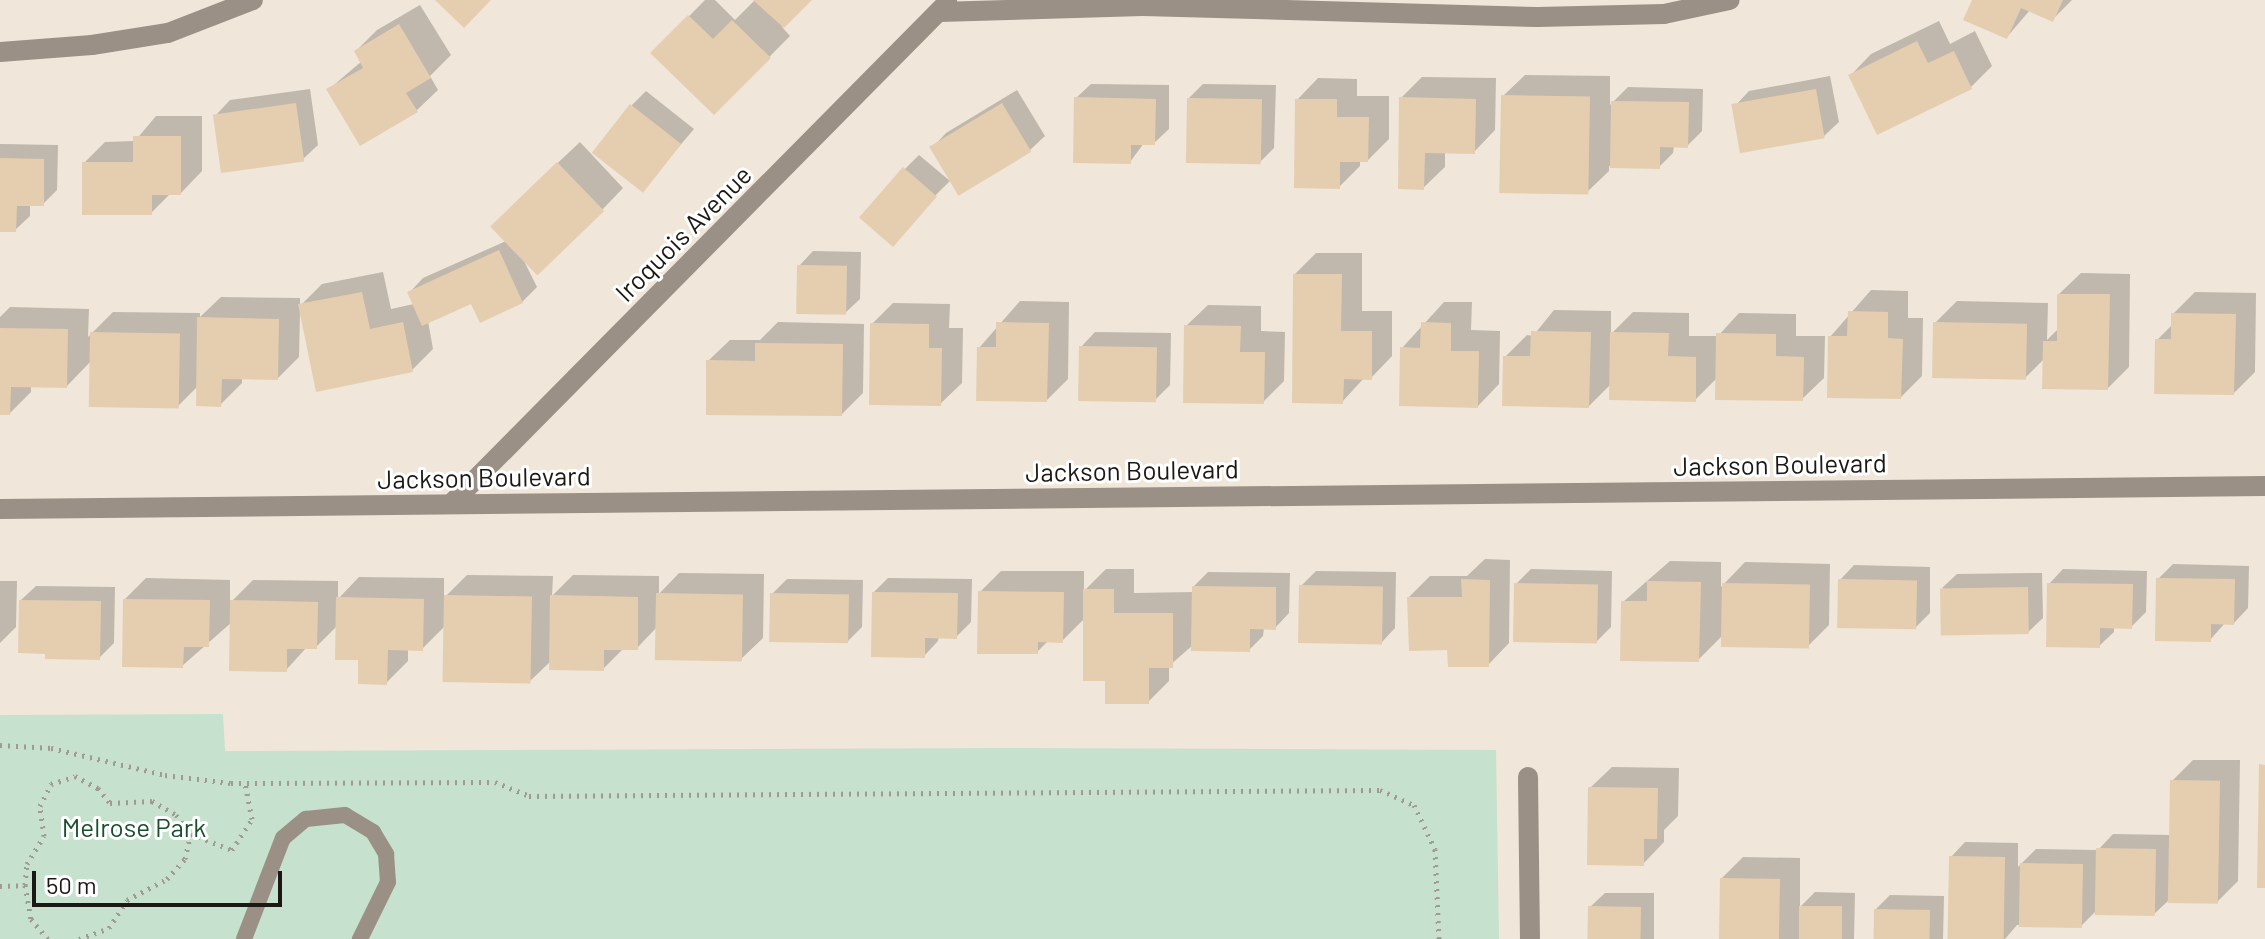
<!DOCTYPE html>
<style>
body{margin:0}
#map{position:relative;width:2265px;height:939px;overflow:hidden;background:#f0e6d9;font-family:Barlow,sans-serif}
div>[style]{position:absolute}
.green>*{inset:0;background:#c6e1ce}
.shadow>*{inset:0;background:#0003}
.building>*{inset:0;background:#e5ceb0;transform-origin:0 0}
.path>*{height:5px;margin-top:-2.5px;transform-origin:0;background:repeating-linear-gradient(90deg,#a29a91 0 2px,transparent 0 8px)}
.service>*{height:16px;margin:-8px;padding:0 8px;transform-origin:8px;border-radius:8px;background:#9b9085}
.minor>*{height:20px;margin:-10px;padding:0 10px;transform-origin:10px;border-radius:10px;background:#9b9085}
span{translate:-50% -50%;white-space:nowrap;text-align:center;line-height:1.15;-webkit-text-stroke:6px #fff;paint-order:stroke}
.street-label{font-size:26px;color:#1c1814}
.park-label{font-size:26px;color:#194e2f}
.scale{position:absolute;left:32px;top:871px;width:250px;height:36px;box-sizing:border-box;border:4px solid #1c1814;border-top:0;padding-left:10px;font-size:24px;line-height:28px;white-space:nowrap;color:#1c1814;-webkit-text-stroke:6px #fff;paint-order:stroke}
</style>
<div id="map">
<div class="green">
<div style="clip-path:polygon(223px 714px,225px 751px,1003px 748px,1496px 750px,1499px 939px,0 939px,0 715px)"></div>
</div>
<div class="shadow">
<div style="clip-path:polygon(705px 0,715px 0,735px 20px,755px 0,809px 0,782px 27px,790px 36px,714px 113px,653px 53px)"></div>
<div style="clip-path:polygon(1974px 0,2072px 0,2052px 20px,2030px 10px,2007px 37px)"></div>
<div style="clip-path:polygon(420px 5px,451px 55px,430px 76px,438px 90px,416px 111px,328px 90px,362px 61px,356px 51px,377px 30px)"></div>
<div style="clip-path:polygon(1939px 21px,1950px 44px,1975px 31px,1992px 66px,1971px 87px,1850px 76px,1871px 54px)"></div>
<div style="clip-path:polygon(1525px 75px,1610px 76px,1610px 105px,1628px 87px,1703px 89px,1702px 131px,1687px 146px,1674px 146px,1673px 153px,1659px 167px,1609px 166px,1609px 171px,1587px 192px,1503px 96px)"></div>
<div style="clip-path:polygon(1830px 76px,1839px 122px,1824px 136px,1735px 106px,1749px 91px)"></div>
<div style="clip-path:polygon(1422px 77px,1496px 78px,1495px 130px,1474px 152px,1445px 151px,1445px 167px,1423px 188px,1401px 98px)"></div>
<div style="clip-path:polygon(1318px 78px,1357px 79px,1357px 96px,1389px 96px,1389px 139px,1368px 160px,1360px 160px,1360px 166px,1339px 187px,1297px 100px)"></div>
<div style="clip-path:polygon(1091px 84px,1169px 85px,1169px 129px,1154px 143px,1144px 143px,1130px 162px,1076px 98px)"></div>
<div style="clip-path:polygon(1203px 84px,1276px 85px,1274px 148px,1260px 162px,1189px 98px)"></div>
<div style="clip-path:polygon(310px 89px,318px 145px,303px 159px,216px 115px,230px 100px)"></div>
<div style="clip-path:polygon(1017px 90px,1045px 136px,1030px 150px,932px 148px,946px 133px)"></div>
<div style="clip-path:polygon(646px 91px,694px 129px,642px 190px,632px 105px)"></div>
<div style="clip-path:polygon(156px 116px,202px 116px,202px 171px,181px 193px,171px 193px,151px 213px,84px 163px,105px 142px,135px 141px)"></div>
<div style="clip-path:polygon(580px 142px,623px 188px,602px 210px,524px 261px,537px 287px,522px 302px,472px 301px,428px 321px,433px 349px,412px 370px,300px 311px,299px 357px,278px 378px,242px 377px,242px 383px,220px 405px,198px 386px,177px 407px,91px 361px,67px 386px,31px 385px,31px 392px,10px 413px,0 413px,0 317px,10px 307px,89px 309px,88px 337px,113px 312px,200px 313px,200px 317px,221px 297px,300px 298px,300px 306px,322px 284px,383px 272px,391px 309px,414px 304px,409px 293px,423px 278px,506px 241px,513px 205px)"></div>
<div style="clip-path:polygon(0 144px,58px 145px,57px 190px,43px 204px,30px 204px,30px 216px,15px 230px,0 230px)"></div>
<div style="clip-path:polygon(919px 155px,950px 181px,889px 241px,905px 169px)"></div>
<div style="clip-path:polygon(813px 251px,861px 252px,860px 299px,845px 313px,799px 266px)"></div>
<div style="clip-path:polygon(1316px 253px,1362px 253px,1362px 311px,1392px 311px,1392px 356px,1371px 378px,1364px 378px,1342px 402px,1295px 274px)"></div>
<div style="clip-path:polygon(2081px 273px,2130px 274px,2129px 367px,2108px 388px,2045px 358px,2026px 377px,1935px 323px,1957px 301px,2048px 303px,2047px 340px,2059px 328px,2059px 294px)"></div>
<div style="clip-path:polygon(1871px 290px,1908px 291px,1908px 318px,1923px 318px,1922px 376px,1901px 397px,1830px 337px)"></div>
<div style="clip-path:polygon(2195px 292px,2256px 293px,2255px 372px,2234px 393px,2157px 340px,2173px 324px,2173px 314px)"></div>
<div style="clip-path:polygon(1020px 301px,1069px 302px,1068px 379px,1047px 400px,979px 348px)"></div>
<div style="clip-path:polygon(1444px 302px,1472px 302px,1471px 330px,1500px 331px,1499px 384px,1478px 406px,1402px 348px)"></div>
<div style="clip-path:polygon(893px 303px,950px 304px,949px 328px,963px 328px,962px 383px,940px 404px,872px 324px)"></div>
<div style="clip-path:polygon(1208px 305px,1261px 306px,1261px 331px,1285px 332px,1284px 381px,1263px 402px,1186px 326px)"></div>
<div style="clip-path:polygon(1554px 310px,1611px 311px,1611px 334px,1633px 312px,1689px 313px,1689px 336px,1718px 336px,1739px 313px,1796px 314px,1796px 336px,1825px 336px,1824px 378px,1802px 399px,1717px 378px,1695px 400px,1611px 384px,1589px 406px,1505px 357px,1527px 335px,1533px 336px)"></div>
<div style="clip-path:polygon(778px 322px,864px 324px,863px 393px,842px 414px,708px 361px,730px 340px,760px 340px)"></div>
<div style="clip-path:polygon(1095px 332px,1171px 333px,1170px 385px,1155px 400px,1081px 347px)"></div>
<div style="clip-path:polygon(1485px 559px,1510px 560px,1509px 643px,1488px 665px,1449px 648px,1409px 597px,1430px 576px,1467px 576px)"></div>
<div style="clip-path:polygon(1670px 561px,1721px 562px,1721px 587px,1745px 562px,1830px 564px,1829px 625px,1808px 646px,1723px 635px,1698px 660px,1623px 602px)"></div>
<div style="clip-path:polygon(2173px 564px,2249px 566px,2248px 608px,2234px 623px,2225px 623px,2210px 640px,2158px 579px)"></div>
<div style="clip-path:polygon(1854px 565px,1930px 567px,1930px 613px,1915px 628px,1840px 580px)"></div>
<div style="clip-path:polygon(1106px 569px,1134px 569px,1134px 593px,1194px 592px,1194px 586px,1208px 572px,1290px 573px,1289px 613px,1275px 628px,1264px 628px,1263px 636px,1249px 650px,1193px 645px,1169px 666px,1169px 681px,1148px 702px,1107px 679px,1085px 618px,1062px 641px,1049px 640px,1037px 652px,980px 592px,1001px 571px,1084px 571px,1084px 591px)"></div>
<div style="clip-path:polygon(1531px 569px,1612px 571px,1611px 627px,1597px 641px,1516px 584px)"></div>
<div style="clip-path:polygon(2063px 569px,2147px 571px,2146px 612px,2131px 627px,2114px 626px,2114px 632px,2099px 646px,2049px 584px)"></div>
<div style="clip-path:polygon(1316px 571px,1396px 572px,1395px 628px,1381px 643px,1301px 586px)"></div>
<div style="clip-path:polygon(679px 573px,764px 574px,763px 638px,741px 659px,657px 627px,637px 648px,624px 648px,603px 669px,551px 661px,530px 681px,445px 626px,422px 649px,408px 649px,408px 661px,386px 683px,360px 658px,338px 625px,316px 647px,307px 647px,286px 670px,232px 622px,182px 666px,125px 599px,146px 578px,230px 580px,230px 603px,253px 580px,338px 581px,338px 599px,359px 577px,444px 578px,444px 598px,467px 575px,553px 576px,552px 596px,573px 575px,659px 576px,659px 594px)"></div>
<div style="clip-path:polygon(2042px 573px,2043px 618px,2028px 632px,1942px 588px,1957px 574px)"></div>
<div style="clip-path:polygon(888px 578px,972px 579px,971px 622px,956px 637px,939px 636px,938px 641px,924px 656px,874px 592px)"></div>
<div style="clip-path:polygon(787px 579px,863px 580px,862px 627px,848px 641px,772px 594px)"></div>
<div style="clip-path:polygon(0 581px,17px 581px,16px 627px,0 643px)"></div>
<div style="clip-path:polygon(36px 586px,115px 587px,114px 643px,99px 658px,21px 600px)"></div>
<div style="clip-path:polygon(2193px 760px,2240px 760px,2238px 881px,2217px 902px,2168px 901px,2154px 914px,2097px 910px,2081px 926px,2017px 925px,2005px 939px,1949px 939px,1951px 857px,1965px 842px,2018px 843px,2018px 867px,2036px 849px,2098px 850px,2113px 834px,2171px 835px,2172px 781px)"></div>
<div style="clip-path:polygon(1612px 767px,1679px 768px,1678px 816px,1664px 830px,1664px 842px,1643px 864px,1590px 788px)"></div>
<div style="clip-path:polygon(1743px 857px,1800px 858px,1800px 907px,1815px 892px,1855px 893px,1854px 939px,1721px 939px,1722px 878px)"></div>
<div style="clip-path:polygon(1605px 893px,1654px 893px,1654px 939px,1590px 939px,1590px 907px)"></div>
<div style="clip-path:polygon(1890px 895px,1944px 896px,1943px 939px,1875px 939px,1876px 909px)"></div>
</div>
<div class="building">
<div style="clip-path:polygon(435px 0,491px 0,464px 28px)"></div>
<div style="clip-path:polygon(753px 0,812px 0,784px 28px)"></div>
<div style="clip-path:polygon(1972px 0,2063px 0,2053px 22px,2021px 8px,2007px 39px,1963px 20px)"></div>
<div style="clip-path:polygon(688px 15px,713px 39px,732px 20px,771px 58px,714px 115px,650px 53px)"></div>
<div style="clip-path:polygon(399px 24px,431px 78px,406px 93px,418px 112px,360px 146px,326px 89px,363px 68px,354px 51px)"></div>
<div style="clip-path:polygon(1917px 41px,1928px 63px,1954px 51px,1972px 89px,1877px 135px,1848px 75px)"></div>
<div style="left:1816px;top:89px;width:50px;height:86px;rotate:80deg"></div>
<div style="left:1501px;top:95px;width:89px;height:98px;rotate:1deg"></div>
<div style="clip-path:polygon(1074px 97px,1156px 99px,1155px 145px,1131px 145px,1131px 164px,1073px 163px)"></div>
<div style="clip-path:polygon(1399px 97px,1476px 99px,1475px 154px,1425px 153px,1424px 190px,1398px 189px)"></div>
<div style="left:1187px;top:98px;width:75px;height:65px;rotate:1deg"></div>
<div style="clip-path:polygon(1295px 99px,1337px 99px,1337px 117px,1369px 117px,1368px 162px,1340px 162px,1340px 189px,1294px 188px)"></div>
<div style="clip-path:polygon(1611px 101px,1689px 102px,1688px 148px,1660px 147px,1660px 169px,1610px 168px)"></div>
<div style="left:296px;top:103px;width:59px;height:84px;rotate:82deg"></div>
<div style="left:1002px;top:103px;width:57px;height:85px;rotate:59deg"></div>
<div style="left:630px;top:104px;width:65px;height:62px;rotate:38deg"></div>
<div style="clip-path:polygon(133px 136px,181px 136px,181px 195px,152px 195px,152px 215px,82px 215px,82px 162px,133px 162px)"></div>
<div style="clip-path:polygon(0 158px,44px 159px,44px 206px,17px 206px,16px 232px,0 232px)"></div>
<div style="left:557px;top:162px;width:68px;height:93px;rotate:46deg"></div>
<div style="left:903px;top:167px;width:45px;height:67px;rotate:41deg"></div>
<div style="clip-path:polygon(499px 250px,523px 303px,480px 323px,471px 304px,422px 326px,407px 292px)"></div>
<div style="left:797px;top:265px;width:50px;height:49px;rotate:1deg"></div>
<div style="clip-path:polygon(1293px 274px,1342px 274px,1341px 331px,1372px 331px,1372px 380px,1344px 379px,1343px 404px,1292px 403px)"></div>
<div style="clip-path:polygon(362px 292px,370px 329px,403px 322px,413px 372px,316px 392px,298px 304px)"></div>
<div style="clip-path:polygon(2057px 294px,2110px 294px,2108px 390px,2042px 389px,2043px 341px,2057px 341px)"></div>
<div style="clip-path:polygon(1848px 311px,1888px 312px,1888px 338px,1903px 339px,1901px 399px,1827px 398px,1828px 336px,1847px 336px)"></div>
<div style="clip-path:polygon(2171px 313px,2236px 314px,2234px 395px,2154px 394px,2155px 339px,2171px 339px)"></div>
<div style="clip-path:polygon(197px 317px,279px 319px,278px 380px,222px 379px,221px 407px,196px 406px)"></div>
<div style="clip-path:polygon(996px 322px,1049px 323px,1047px 402px,976px 401px,977px 347px,996px 347px)"></div>
<div style="clip-path:polygon(1421px 322px,1451px 323px,1451px 351px,1479px 351px,1478px 408px,1399px 406px,1400px 347px,1420px 348px)"></div>
<div style="left:1933px;top:322px;width:94px;height:56px;rotate:1deg"></div>
<div style="clip-path:polygon(870px 323px,929px 324px,929px 348px,942px 348px,941px 406px,869px 405px)"></div>
<div style="clip-path:polygon(1184px 325px,1241px 326px,1240px 352px,1265px 352px,1264px 404px,1183px 403px)"></div>
<div style="clip-path:polygon(0 328px,68px 329px,67px 388px,11px 387px,10px 415px,0 415px)"></div>
<div style="clip-path:polygon(1531px 331px,1591px 332px,1589px 408px,1502px 406px,1503px 356px,1530px 356px)"></div>
<div style="left:90px;top:332px;width:90px;height:75px;rotate:1deg"></div>
<div style="clip-path:polygon(1610px 332px,1669px 333px,1668px 356px,1696px 357px,1696px 402px,1609px 400px)"></div>
<div style="clip-path:polygon(1716px 333px,1776px 334px,1776px 356px,1804px 357px,1803px 401px,1715px 400px)"></div>
<div style="clip-path:polygon(755px 343px,843px 344px,842px 416px,706px 415px,706px 360px,755px 361px)"></div>
<div style="left:1079px;top:346px;width:78px;height:55px;rotate:1deg"></div>
<div style="clip-path:polygon(2156px 578px,2235px 579px,2234px 625px,2211px 624px,2211px 642px,2155px 641px)"></div>
<div style="clip-path:polygon(1461px 579px,1490px 580px,1489px 667px,1448px 667px,1447px 650px,1409px 651px,1407px 597px,1462px 597px)"></div>
<div style="left:1838px;top:579px;width:79px;height:49px;rotate:1deg"></div>
<div style="clip-path:polygon(1647px 581px,1701px 582px,1699px 662px,1620px 661px,1621px 601px,1647px 601px)"></div>
<div style="left:1514px;top:583px;width:84px;height:59px;rotate:1deg"></div>
<div style="left:1722px;top:583px;width:88px;height:64px;rotate:1deg"></div>
<div style="clip-path:polygon(2047px 583px,2133px 584px,2132px 629px,2100px 628px,2100px 648px,2046px 647px)"></div>
<div style="left:1299px;top:585px;width:84px;height:58px;rotate:1deg"></div>
<div style="clip-path:polygon(1192px 586px,1276px 587px,1276px 630px,1250px 629px,1250px 652px,1191px 651px)"></div>
<div style="left:2028px;top:587px;width:47px;height:88px;rotate:89deg"></div>
<div style="clip-path:polygon(1083px 589px,1114px 589px,1114px 613px,1173px 613px,1173px 668px,1149px 668px,1149px 704px,1105px 704px,1105px 681px,1083px 681px)"></div>
<div style="clip-path:polygon(978px 591px,1064px 592px,1063px 643px,1038px 642px,1038px 654px,977px 654px)"></div>
<div style="clip-path:polygon(872px 592px,958px 593px,957px 639px,925px 638px,925px 658px,871px 657px)"></div>
<div style="left:656px;top:593px;width:87px;height:67px;rotate:1deg"></div>
<div style="left:770px;top:593px;width:79px;height:49px;rotate:1deg"></div>
<div style="left:444px;top:595px;width:88px;height:87px;rotate:1deg"></div>
<div style="clip-path:polygon(550px 595px,638px 597px,638px 650px,604px 650px,604px 671px,549px 670px)"></div>
<div style="clip-path:polygon(336px 597px,424px 599px,423px 651px,388px 650px,387px 685px,358px 684px,358px 660px,335px 660px)"></div>
<div style="clip-path:polygon(123px 599px,210px 600px,209px 647px,184px 647px,183px 668px,122px 667px)"></div>
<div style="clip-path:polygon(19px 600px,101px 601px,100px 660px,45px 659px,45px 654px,18px 653px)"></div>
<div style="clip-path:polygon(230px 600px,318px 602px,317px 649px,287px 649px,287px 672px,229px 671px)"></div>
<div style="clip-path:polygon(2259px 764px,2265px 765px,2265px 888px,2257px 888px)"></div>
<div style="left:2170px;top:780px;width:50px;height:123px;rotate:1deg"></div>
<div style="clip-path:polygon(1588px 787px,1658px 788px,1657px 839px,1644px 839px,1644px 866px,1587px 865px)"></div>
<div style="left:2096px;top:848px;width:60px;height:67px;rotate:1deg"></div>
<div style="left:1949px;top:856px;width:56px;height:83px;rotate:1deg"></div>
<div style="left:2020px;top:863px;width:63px;height:64px;rotate:1deg"></div>
<div style="left:1720px;top:878px;width:60px;height:61px;rotate:1deg"></div>
<div style="left:1588px;top:906px;width:53px;height:33px;rotate:1deg"></div>
<div style="left:1799px;top:906px;width:43px;height:33px"></div>
<div style="left:1874px;top:909px;width:56px;height:30px;rotate:1deg"></div>
</div>
<div class="path">
<div style="left:0;top:745px;width:51px;rotate:3.4deg"></div>
<div style="left:51px;top:748px;width:117px;rotate:13.3deg"></div>
<div style="left:165px;top:775px;width:66px;rotate:6.9deg"></div>
<div style="left:231px;top:783px;width:264px;rotate:-0.2deg"></div>
<div style="left:495px;top:782px;width:37px;rotate:22deg"></div>
<div style="left:529px;top:796px;width:851px;rotate:-0.4deg"></div>
<div style="left:1380px;top:790px;width:37px;rotate:24deg"></div>
<div style="left:1414px;top:805px;width:49px;rotate:64.5deg"></div>
<div style="left:1435px;top:849px;width:90px;rotate:87.5deg"></div>
<div style="left:25px;top:885px;width:21px;rotate:-85deg"></div>
<div style="left:27px;top:864px;width:33px;rotate:-59deg"></div>
<div style="left:44px;top:836px;width:30px;rotate:-98deg"></div>
<div style="left:40px;top:806px;width:25px;rotate:-63deg"></div>
<div style="left:51px;top:784px;width:25px;rotate:-18deg"></div>
<div style="left:75px;top:776px;width:26px;rotate:28deg"></div>
<div style="left:98px;top:788px;width:19px;rotate:51deg"></div>
<div style="left:110px;top:803px;width:42px;rotate:-2.7deg"></div>
<div style="left:152px;top:801px;width:28px;rotate:30deg"></div>
<div style="left:176px;top:815px;width:24px;rotate:52deg"></div>
<div style="left:191px;top:834px;width:44px;rotate:21.3deg"></div>
<div style="left:232px;top:850px;width:37px;rotate:-57deg"></div>
<div style="left:252px;top:819px;width:36px;rotate:-101deg"></div>
<div style="left:0;top:886px;width:25px;rotate:-2deg"></div>
<div style="left:25px;top:885px;width:35px;rotate:80deg"></div>
<div style="left:31px;top:919px;width:26px;rotate:50deg"></div>
<div style="left:79px;top:939px;width:32px;rotate:-20deg"></div>
<div style="left:109px;top:928px;width:33px;rotate:-57deg"></div>
<div style="left:127px;top:900px;width:45px;rotate:-27.7deg"></div>
<div style="left:167px;top:879px;width:27px;rotate:-48deg"></div>
<div style="left:185px;top:859px;width:26px;rotate:-77deg"></div>
</div>
<div class="service">
<div style="left:244px;top:939px;width:108px;rotate:-68.9deg"></div>
<div style="left:283px;top:838px;width:30px;rotate:-40deg"></div>
<div style="left:306px;top:819px;width:39px;rotate:-6deg"></div>
<div style="left:345px;top:815px;width:33px;rotate:31deg"></div>
<div style="left:373px;top:832px;width:26px;rotate:59deg"></div>
<div style="left:386px;top:854px;width:28px;rotate:86deg"></div>
<div style="left:388px;top:882px;width:64px;rotate:116.2deg"></div>
</div>
<div class="minor">
<div style="left:939px;top:12px;width:204px;rotate:-1.7deg"></div>
<div style="left:1143px;top:6px;width:395px;rotate:1.6deg"></div>
<div style="left:1538px;top:17px;width:126px;rotate:-1.4deg"></div>
<div style="left:1664px;top:14px;width:67px;rotate:-12deg"></div>
<div style="left:0;top:52px;width:92px;rotate:-4.4deg"></div>
<div style="left:92px;top:45px;width:77px;rotate:-9deg"></div>
<div style="left:168px;top:33px;width:91px;rotate:-21.2deg"></div>
<div style="left:452px;top:503px;width:704px;rotate:-45.29deg"></div>
<div style="left:0;top:509px;width:2265px;rotate:-0.58deg"></div>
<div style="left:1528px;top:777px;width:162px;rotate:89.3deg"></div>
</div>
<div class="street-label">
<span style="left:683px;top:233px;rotate:-45deg">Iroquois Avenue</span>
<span style="left:1780px;top:464px;rotate:-1deg">Jackson Boulevard</span>
<span style="left:1132px;top:470px;rotate:-1deg">Jackson Boulevard</span>
<span style="left:484px;top:477px;rotate:-1deg">Jackson Boulevard</span>
</div>
<div class="park-label">
<span style="left:134px;top:827px">Melrose Park</span>
</div>
<div class="scale">50 m</div>
</div>
